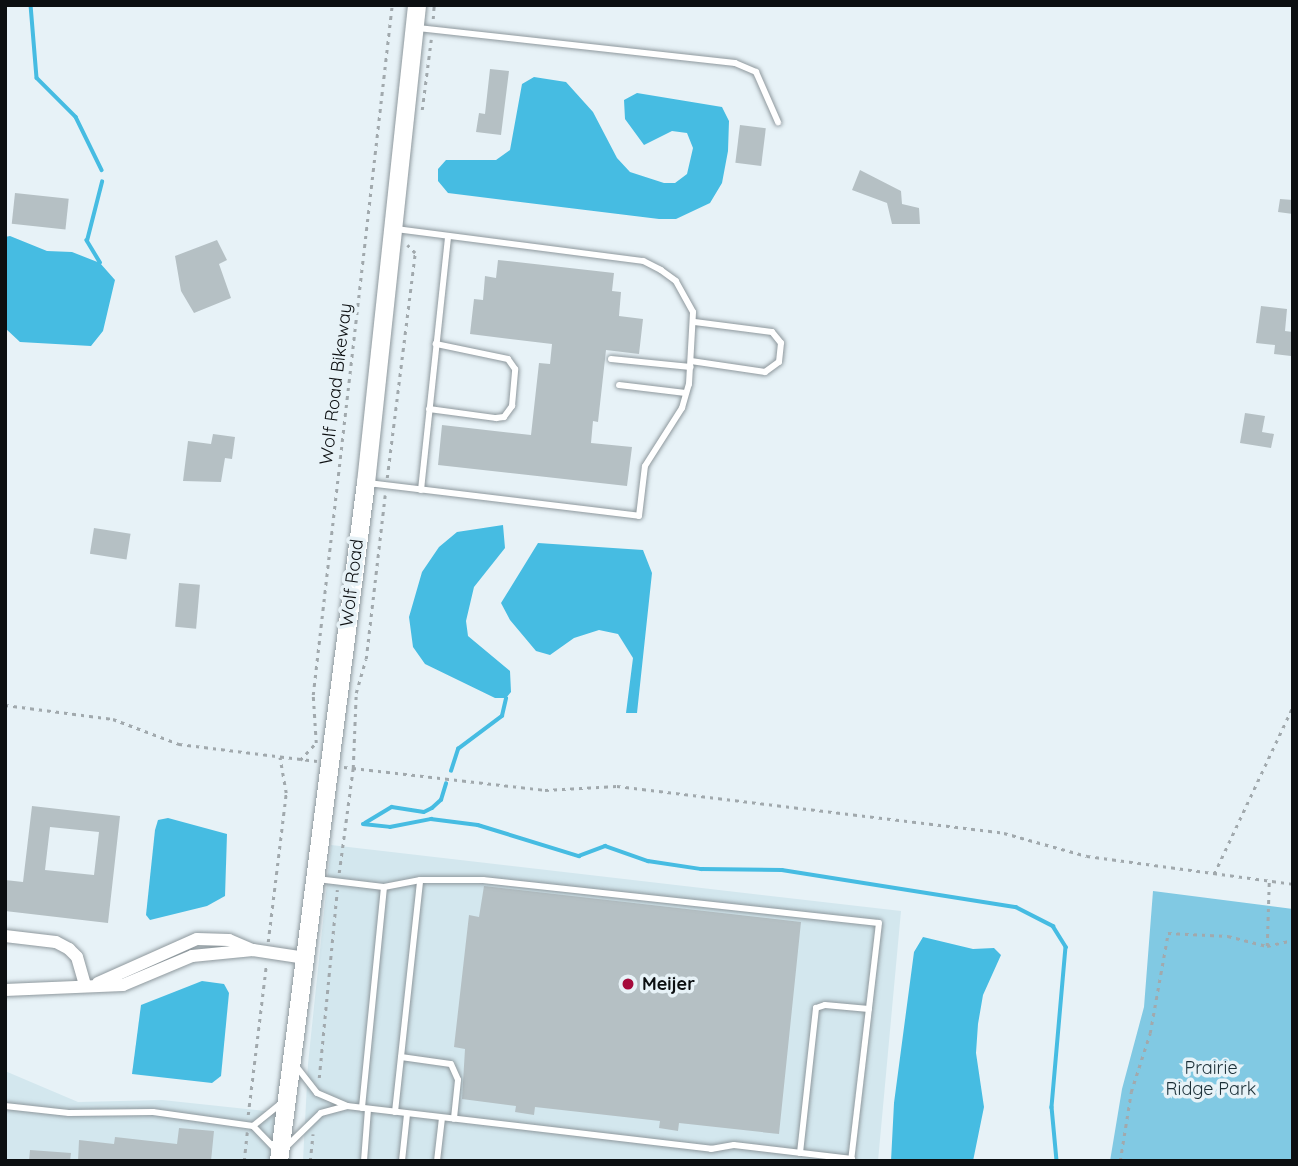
<!DOCTYPE html>
<style>
body{margin:0}
#map{position:relative;width:1298px;height:1166px;overflow:hidden;background:#e7f2f7;font-family:Quicksand,sans-serif}
div>[style]{position:absolute}
.built>*{inset:0;background:#d3e7ee}
.green>*{inset:0;background:#81c9e3}
.water>*{inset:0;background:#46bce2}
.stream>*{height:3.5px;margin:-1.75px;padding:0 1.75px;transform-origin:1.75px;border-radius:1.75px;background:#46bce2}
.building>*{inset:0;background:#b5c0c4;transform-origin:0 0}
.path>*{height:2.5px;margin-top:-1.25px;transform-origin:0;background:repeating-linear-gradient(90deg,#a1a9ad 0 3.5px,transparent 0 8.5px)}
.roads{filter:drop-shadow(0 0 2px #8e989d) drop-shadow(0 0 2px #8e989d)}
.lane>*{height:6px;margin:-3px;padding:0 3px;transform-origin:3px;border-radius:3px;background:#fff}
.street>*{height:12px;margin:-6px;padding:0 6px;transform-origin:6px;border-radius:6px;background:#fff}
.secondary>*{height:18px;margin:-9px;padding:0 9px;transform-origin:9px;border-radius:9px;background:#fff}
.dots>*{width:19px;height:19px;translate:-50% -50%;box-sizing:border-box;border:4px solid #e7f2f7;border-radius:50%}
span{translate:-50% -50%;white-space:nowrap;text-align:center;line-height:1.15;-webkit-text-stroke:7px #e7f2f7;paint-order:stroke}
.street-label{font-size:18px;color:#0c0f11}
.poi-label{font-size:18px;color:#0c0f11;font-weight:700}
.left{translate:0 -50%;text-align:left}
.park-label{font-size:18px;color:#1b2f37}
.frame{position:absolute;inset:0;border:7px solid #0c0f11;pointer-events:none}
</style>
<div id="map">
<div class="built">
<div style="clip-path:polygon(331px 845px,901px 911px,878px 1161px,303px 1161px,308px 1064px)"></div>
<div style="clip-path:polygon(5px 1071px,78px 1102px,162px 1100px,285px 1113px,279px 1161px,5px 1161px)"></div>
</div>
<div class="green">
<div style="clip-path:polygon(1153px 891px,1293px 909px,1293px 1161px,1110px 1161px,1122px 1089px,1144px 1007px)"></div>
</div>
<div class="water">
<div style="clip-path:polygon(534px 77px,566px 82px,593px 112px,617px 158px,630px 172px,664px 183px,675px 183px,687px 174px,693px 148px,687px 133px,672px 131px,644px 145px,625px 119px,624px 100px,637px 93px,722px 107px,729px 121px,728px 151px,722px 183px,710px 203px,676px 219px,659px 219px,448px 193px,438px 181px,438px 169px,446px 160px,496px 160px,510px 150px,522px 84px)"></div>
<div style="clip-path:polygon(10px 236px,47px 251px,72px 252px,100px 263px,115px 280px,103px 331px,91px 346px,20px 342px,5px 328px,5px 237px)"></div>
<div style="clip-path:polygon(503px 525px,505px 548px,474px 587px,466px 621px,468px 636px,510px 671px,511px 692px,506px 698px,495px 698px,425px 664px,413px 647px,409px 617px,422px 572px,439px 547px,457px 532px)"></div>
<div style="clip-path:polygon(538px 543px,643px 550px,652px 573px,637px 713px,626px 713px,633px 658px,618px 634px,599px 630px,574px 638px,550px 655px,536px 651px,510px 620px,501px 603px)"></div>
<div style="clip-path:polygon(168px 818px,227px 834px,225px 896px,207px 906px,150px 920px,146px 915px,155px 830px,158px 820px)"></div>
<div style="clip-path:polygon(923px 937px,973px 949px,994px 948px,1001px 955px,983px 995px,978px 1024px,976px 1053px,984px 1107px,973px 1161px,891px 1161px,894px 1103px,914px 952px)"></div>
<div style="clip-path:polygon(202px 981px,224px 984px,229px 993px,221px 1076px,212px 1083px,132px 1074px,141px 1005px)"></div>
</div>
<div class="stream">
<div style="left:31px;top:5px;width:73px;rotate:85.3deg"></div>
<div style="left:37px;top:78px;width:55px;rotate:45deg"></div>
<div style="left:76px;top:117px;width:59px;rotate:63.9deg"></div>
<div style="left:100px;top:263px;width:26px;rotate:-121deg"></div>
<div style="left:87px;top:241px;width:61px;rotate:-75.7deg"></div>
<div style="left:451px;top:771px;width:23px;rotate:-72deg"></div>
<div style="left:458px;top:749px;width:55px;rotate:-36.9deg"></div>
<div style="left:502px;top:716px;width:18px;rotate:-77deg"></div>
<div style="left:365px;top:823px;width:31px;rotate:-31deg"></div>
<div style="left:392px;top:807px;width:32px;rotate:9deg"></div>
<div style="left:424px;top:812px;width:9px;rotate:-27deg"></div>
<div style="left:432px;top:808px;width:12px;rotate:-42deg"></div>
<div style="left:441px;top:800px;width:17px;rotate:-73deg"></div>
<div style="left:363px;top:824px;width:27px;rotate:6deg"></div>
<div style="left:390px;top:827px;width:42px;rotate:-11deg"></div>
<div style="left:431px;top:819px;width:47px;rotate:7.3deg"></div>
<div style="left:478px;top:825px;width:106px;rotate:17.1deg"></div>
<div style="left:579px;top:856px;width:28px;rotate:-21deg"></div>
<div style="left:605px;top:846px;width:46px;rotate:19.2deg"></div>
<div style="left:648px;top:861px;width:54px;rotate:8.6deg"></div>
<div style="left:701px;top:869px;width:81px;rotate:0.7deg"></div>
<div style="left:782px;top:870px;width:237px;rotate:9deg"></div>
<div style="left:1016px;top:907px;width:42px;rotate:27.2deg"></div>
<div style="left:1053px;top:926px;width:25px;rotate:58deg"></div>
<div style="left:1066px;top:947px;width:161px;rotate:95deg"></div>
<div style="left:1052px;top:1107px;width:54px;rotate:84.7deg"></div>
</div>
<div class="building">
<div style="clip-path:polygon(490px 69px,509px 71px,501px 135px,476px 132px,479px 113px,485px 114px)"></div>
<div style="left:740px;top:125px;width:26px;height:38px;rotate:7deg"></div>
<div style="clip-path:polygon(860px 170px,901px 191px,902px 204px,919px 208px,920px 224px,892px 224px,887px 203px,852px 190px)"></div>
<div style="left:15px;top:193px;width:54px;height:31px;rotate:6deg"></div>
<div style="clip-path:polygon(1280px 199px,1293px 200px,1293px 214px,1278px 212px)"></div>
<div style="clip-path:polygon(217px 240px,227px 260px,219px 264px,231px 298px,194px 313px,181px 291px,175px 256px)"></div>
<div style="clip-path:polygon(498px 260px,614px 273px,612px 291px,621px 292px,619px 316px,643px 319px,639px 354px,606px 350px,598px 422px,593px 421px,591px 443px,632px 447px,627px 486px,438px 465px,442px 425px,531px 435px,539px 363px,550px 364px,552px 344px,470px 334px,474px 299px,483px 300px,485px 276px,496px 278px)"></div>
<div style="clip-path:polygon(1261px 306px,1287px 309px,1285px 331px,1293px 332px,1291px 356px,1274px 354px,1275px 345px,1256px 343px)"></div>
<div style="clip-path:polygon(1245px 413px,1265px 416px,1262px 432px,1274px 434px,1271px 448px,1240px 443px)"></div>
<div style="clip-path:polygon(213px 434px,235px 437px,232px 459px,225px 458px,221px 482px,183px 481px,188px 441px,211px 444px)"></div>
<div style="left:94px;top:528px;width:37px;height:26px;rotate:9deg"></div>
<div style="left:179px;top:583px;width:21px;height:44px;rotate:5deg"></div>
<div style="clip-path:polygon(evenodd,32px 806px,120px 816px,108px 923px,5px 911px,5px 880px,23px 882px,32px 806px,50px 827px,99px 832px,94px 875px,45px 870px,50px 827px)"></div>
<div style="clip-path:polygon(484px 886px,801px 922px,779px 1134px,679px 1123px,678px 1131px,659px 1128px,660px 1121px,535px 1107px,534px 1115px,515px 1112px,516px 1106px,462px 1099px,465px 1049px,454px 1047px,469px 915px,479px 917px)"></div>
<div style="clip-path:polygon(179px 1128px,214px 1131px,211px 1161px,78px 1161px,79px 1140px,114px 1144px,115px 1137px,177px 1144px)"></div>
<div style="clip-path:polygon(30px 1150px,71px 1153px,70px 1161px,29px 1161px)"></div>
</div>
<div class="path">
<div style="left:433px;top:19px;width:14px;rotate:-86deg"></div>
<div style="left:422px;top:110px;width:71px;rotate:-82.7deg"></div>
<div style="left:387px;top:478px;width:227px;rotate:-82.9deg"></div>
<div style="left:415px;top:253px;width:11px;rotate:-135deg"></div>
<div style="left:5px;top:705px;width:109px;rotate:7.4deg"></div>
<div style="left:113px;top:719px;width:71px;rotate:20.7deg"></div>
<div style="left:179px;top:744px;width:139px;rotate:7deg"></div>
<div style="left:300px;top:760px;width:23px;rotate:-47deg"></div>
<div style="left:316px;top:743px;width:48px;rotate:-93.6deg"></div>
<div style="left:313px;top:695px;width:695px;rotate:-83.47deg"></div>
<div style="left:344px;top:767px;width:202px;rotate:6.5deg"></div>
<div style="left:545px;top:790px;width:72px;rotate:-3.2deg"></div>
<div style="left:617px;top:786px;width:390px;rotate:6.9deg"></div>
<div style="left:1004px;top:833px;width:86px;rotate:15.5deg"></div>
<div style="left:1087px;top:856px;width:208px;rotate:7.7deg"></div>
<div style="left:339px;top:873px;width:106px;rotate:-82.4deg"></div>
<div style="left:353px;top:768px;width:75px;rotate:-87.7deg"></div>
<div style="left:356px;top:693px;width:35px;rotate:-74deg"></div>
<div style="left:366px;top:659px;width:165px;rotate:-83.4deg"></div>
<div style="left:1214px;top:874px;width:186px;rotate:-64.8deg"></div>
<div style="left:268px;top:942px;width:150px;rotate:-83.1deg"></div>
<div style="left:286px;top:793px;width:36px;rotate:-100deg"></div>
<div style="left:1267px;top:946px;width:65px;rotate:-88.2deg"></div>
<div style="left:319px;top:1078px;width:189px;rotate:-84.5deg"></div>
<div style="left:248px;top:1115px;width:150px;rotate:-83.1deg"></div>
<div style="left:244px;top:1161px;width:29px;rotate:-84deg"></div>
<div style="left:310px;top:1161px;width:27px;rotate:-84deg"></div>
<div style="left:1120px;top:1161px;width:70px;rotate:-80.9deg"></div>
<div style="left:1131px;top:1092px;width:62px;rotate:-72.1deg"></div>
<div style="left:1150px;top:1033px;width:102px;rotate:-79.8deg"></div>
<div style="left:1168px;top:933px;width:60px;rotate:2.9deg"></div>
<div style="left:1228px;top:936px;width:40px;rotate:14.4deg"></div>
<div style="left:1267px;top:946px;width:27px;rotate:-13deg"></div>
</div>
<div class="roads">
<div class="lane">
<div style="left:418px;top:28px;width:319px;rotate:6.3deg"></div>
<div style="left:735px;top:63px;width:23px;rotate:23deg"></div>
<div style="left:756px;top:72px;width:55px;rotate:66.3deg"></div>
<div style="left:611px;top:359px;width:80px;rotate:5.7deg"></div>
<div style="left:691px;top:361px;width:75px;rotate:8.5deg"></div>
<div style="left:765px;top:372px;width:17px;rotate:-36deg"></div>
<div style="left:779px;top:362px;width:19px;rotate:-84deg"></div>
<div style="left:781px;top:343px;width:14px;rotate:-129deg"></div>
<div style="left:772px;top:332px;width:78px;rotate:-172.6deg"></div>
<div style="left:619px;top:385px;width:67px;rotate:6.8deg"></div>
<div style="left:429px;top:409px;width:68px;rotate:7.7deg"></div>
<div style="left:496px;top:418px;width:8px;rotate:-7deg"></div>
<div style="left:504px;top:417px;width:14px;rotate:-54deg"></div>
<div style="left:512px;top:406px;width:37px;rotate:-85deg"></div>
<div style="left:515px;top:369px;width:12px;rotate:-125deg"></div>
<div style="left:508px;top:359px;width:74px;rotate:-168.2deg"></div>
<div style="left:368px;top:483px;width:273px;rotate:6.9deg"></div>
<div style="left:639px;top:516px;width:50px;rotate:-83.2deg"></div>
<div style="left:645px;top:466px;width:69px;rotate:-57.5deg"></div>
<div style="left:682px;top:408px;width:25px;rotate:-74deg"></div>
<div style="left:689px;top:384px;width:72px;rotate:-86.8deg"></div>
<div style="left:693px;top:312px;width:35px;rotate:-119deg"></div>
<div style="left:676px;top:281px;width:19px;rotate:-144deg"></div>
<div style="left:661px;top:270px;width:20px;rotate:-153deg"></div>
<div style="left:643px;top:261px;width:250px;rotate:-172.6deg"></div>
<div style="left:421px;top:490px;width:253px;rotate:-83.9deg"></div>
<div style="left:317px;top:879px;width:67px;rotate:6.8deg"></div>
<div style="left:384px;top:887px;width:222px;rotate:95.7deg"></div>
<div style="left:384px;top:887px;width:37px;rotate:-11deg"></div>
<div style="left:420px;top:880px;width:63px"></div>
<div style="left:483px;top:880px;width:398px;rotate:6.2deg"></div>
<div style="left:879px;top:923px;width:240px;rotate:96.7deg"></div>
<div style="left:401px;top:1057px;width:50px;rotate:8deg"></div>
<div style="left:451px;top:1064px;width:17px;rotate:66deg"></div>
<div style="left:458px;top:1080px;width:39px;rotate:96deg"></div>
<div style="left:296px;top:1066px;width:34px;rotate:52deg"></div>
<div style="left:317px;top:1093px;width:33px;rotate:23deg"></div>
<div style="left:347px;top:1106px;width:367px;rotate:6.7deg"></div>
<div style="left:711px;top:1149px;width:23px;rotate:-10deg"></div>
<div style="left:734px;top:1145px;width:119px;rotate:6.8deg"></div>
<div style="left:5px;top:1106px;width:64px;rotate:6.2deg"></div>
<div style="left:69px;top:1113px;width:84px;rotate:-0.7deg"></div>
<div style="left:153px;top:1112px;width:101px;rotate:8deg"></div>
<div style="left:253px;top:1126px;width:35px;rotate:46deg"></div>
<div style="left:395px;top:1112px;width:233px;rotate:-83.8deg"></div>
<div style="left:253px;top:1126px;width:38px;rotate:-39deg"></div>
<div style="left:285px;top:1148px;width:50px;rotate:-44.2deg"></div>
<div style="left:321px;top:1113px;width:27px;rotate:-15deg"></div>
<div style="left:800px;top:1153px;width:146px;rotate:-83.7deg"></div>
<div style="left:816px;top:1008px;width:9px;rotate:-18deg"></div>
<div style="left:825px;top:1005px;width:44px;rotate:5.2deg"></div>
<div style="left:364px;top:1161px;width:52px;rotate:-85.6deg"></div>
<div style="left:402px;top:1161px;width:47px;rotate:-83.9deg"></div>
<div style="left:437px;top:1161px;width:43px;rotate:-83.4deg"></div>
</div>
<div class="street">
<div style="left:5px;top:936px;width:51px;rotate:6.7deg"></div>
<div style="left:56px;top:942px;width:15px;rotate:28deg"></div>
<div style="left:69px;top:949px;width:11px;rotate:45deg"></div>
<div style="left:77px;top:957px;width:29px;rotate:74deg"></div>
<div style="left:98px;top:983px;width:108px;rotate:-24deg"></div>
<div style="left:197px;top:939px;width:32px;rotate:2deg"></div>
<div style="left:229px;top:940px;width:26px;rotate:23deg"></div>
<div style="left:253px;top:950px;width:53px;rotate:8.7deg"></div>
<div style="left:5px;top:990px;width:118px;rotate:-2.4deg"></div>
<div style="left:123px;top:985px;width:75px;rotate:-22.8deg"></div>
<div style="left:192px;top:956px;width:61px;rotate:-5.6deg"></div>
</div>
<div class="secondary">
<div style="left:279px;top:1161px;width:684px;rotate:-82.69deg"></div>
<div style="left:366px;top:483px;width:481px;rotate:-83.9deg"></div>
</div>
</div>
<div class="dots">
<div style="left:628px;top:984px;background:#a50b3c"></div>
</div>
<div class="street-label">
<span style="left:336px;top:384px;rotate:-83deg">Wolf Road Bikeway</span>
<span style="left:352px;top:583px;rotate:-83deg">Wolf Road</span>
</div>
<div class="poi-label">
<span class="left" style="left:642px;top:984px">Meijer</span>
</div>
<div class="park-label">
<span style="left:1211px;top:1079px">Prairie<br>Ridge Park</span>
</div>
<div class="frame"></div>
</div>
